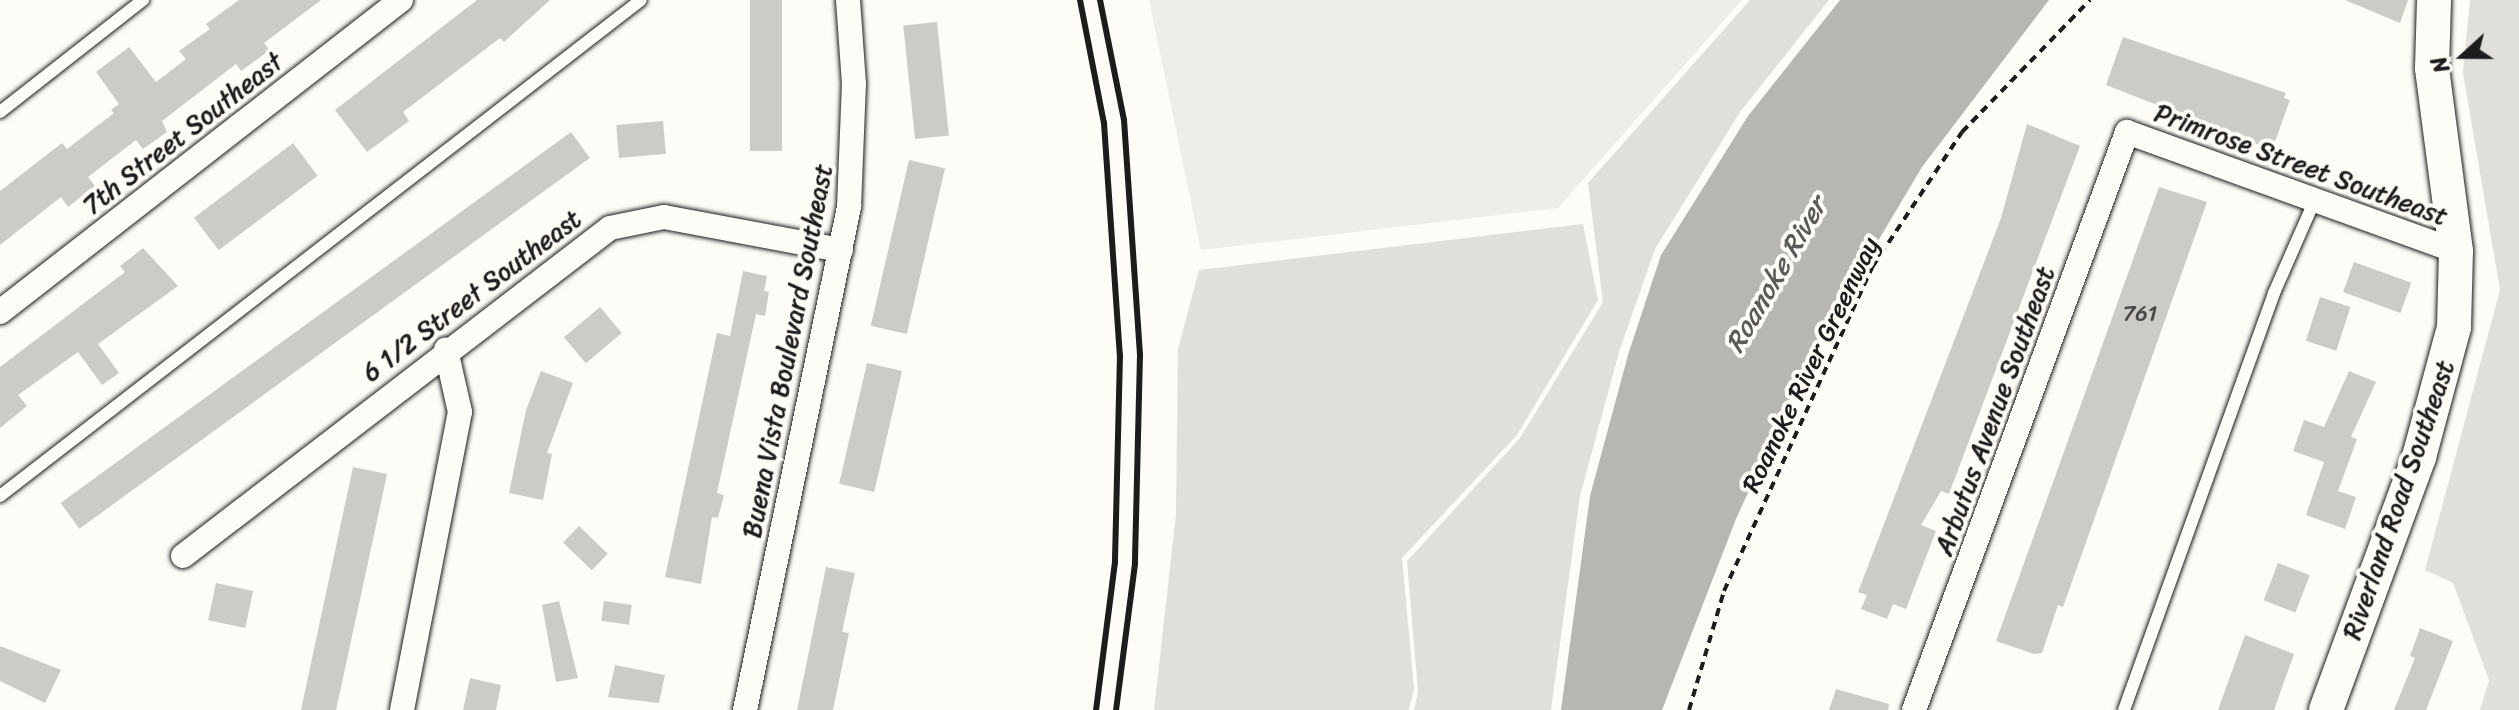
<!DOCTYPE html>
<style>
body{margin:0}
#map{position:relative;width:2519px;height:710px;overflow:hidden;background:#fdfcf7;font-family:Sriracha,sans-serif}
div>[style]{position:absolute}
.built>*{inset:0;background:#eeede9}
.green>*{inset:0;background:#e0dfdb}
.water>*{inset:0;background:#b7b6b2}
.building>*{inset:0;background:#cccbc8;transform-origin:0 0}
.path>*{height:4px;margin-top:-2px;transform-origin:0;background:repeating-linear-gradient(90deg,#1c1c1c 0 8px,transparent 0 14px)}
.roads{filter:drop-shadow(0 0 2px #1c1c1c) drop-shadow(0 0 2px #1c1c1c)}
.service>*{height:12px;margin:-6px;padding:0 6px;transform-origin:6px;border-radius:6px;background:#fdfcf7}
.minor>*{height:24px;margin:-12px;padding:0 12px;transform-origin:12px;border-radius:12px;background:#fdfcf7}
.secondary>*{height:34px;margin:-17px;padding:0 17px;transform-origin:17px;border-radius:17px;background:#fdfcf7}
.rail>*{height:6px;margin:-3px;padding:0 3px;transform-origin:3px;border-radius:3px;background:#1c1c1c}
span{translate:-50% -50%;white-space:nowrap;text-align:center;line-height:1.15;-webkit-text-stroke:8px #fdfcf7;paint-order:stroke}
.number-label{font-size:22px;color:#484847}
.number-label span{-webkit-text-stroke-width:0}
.street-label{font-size:26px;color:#1c1c1c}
.water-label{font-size:28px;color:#5a5a58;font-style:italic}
.north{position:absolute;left:2423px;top:16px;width:80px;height:80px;-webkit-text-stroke:6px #fdfcf7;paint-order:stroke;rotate:249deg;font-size:22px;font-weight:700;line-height:32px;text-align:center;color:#1c1c1c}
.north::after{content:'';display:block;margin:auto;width:28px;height:36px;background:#1c1c1c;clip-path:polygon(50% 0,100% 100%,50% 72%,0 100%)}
</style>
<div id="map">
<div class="built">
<div style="clip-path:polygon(1149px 0,1742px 0,1558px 208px,1201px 250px)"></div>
</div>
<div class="green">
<div style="clip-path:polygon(1750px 0,1829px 0,1740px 112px,1655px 249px,1619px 352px,1580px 496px,1551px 710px,1414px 710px,1418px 691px,1407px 561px,1520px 438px,1603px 302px,1588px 183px)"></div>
<div style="clip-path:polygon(2470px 0,2519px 0,2519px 710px,2480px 710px,2489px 680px,2453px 583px,2425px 570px,2500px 290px,2463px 73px)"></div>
<div style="clip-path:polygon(1583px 224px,1598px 300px,1517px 435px,1402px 558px,1414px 689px,1409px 710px,1154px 710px,1176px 514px,1178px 349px,1199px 270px)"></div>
</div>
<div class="water">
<div style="clip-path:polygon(1840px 0,2049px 0,1922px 167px,1812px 352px,1736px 519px,1662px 710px,1561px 710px,1590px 496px,1628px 355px,1661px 255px,1748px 116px)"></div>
</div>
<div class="building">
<div style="clip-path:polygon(239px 0,321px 0,264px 43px,270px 50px,241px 71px,236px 64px,162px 121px,167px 132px,143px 149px,136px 140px,88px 177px,95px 186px,68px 207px,61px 197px,0 245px,0 191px,62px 143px,67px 149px,114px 113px,111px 110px,119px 104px,96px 72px,129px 47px,156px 82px,186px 59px,179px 51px,210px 29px,206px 24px)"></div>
<div style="clip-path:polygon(477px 0,550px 0,504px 42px,500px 38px,403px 112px,409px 121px,367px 152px,335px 110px)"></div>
<div style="left:750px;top:0;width:32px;height:151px"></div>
<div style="clip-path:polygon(2345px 0,2408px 0,2400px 23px)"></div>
<div style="left:937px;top:22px;width:114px;height:34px;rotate:84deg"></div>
<div style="clip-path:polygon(2123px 37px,2286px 93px,2284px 98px,2290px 100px,2272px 150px,2106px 85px)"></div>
<div style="left:663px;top:121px;width:33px;height:47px;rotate:85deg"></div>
<div style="clip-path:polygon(2027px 124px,2080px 146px,1949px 494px,1941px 491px,1921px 525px,1936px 531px,1906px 609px,1893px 604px,1887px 619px,1861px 609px,1867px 595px,1858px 592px,2001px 218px)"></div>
<div style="left:571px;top:132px;width:32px;height:631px;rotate:54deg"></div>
<div style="left:293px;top:143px;width:41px;height:124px;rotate:53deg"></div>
<div style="left:909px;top:160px;width:37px;height:170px;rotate:13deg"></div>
<div style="clip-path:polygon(2159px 187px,2207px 202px,2063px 607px,2058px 605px,2042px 653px,2034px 654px,1996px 641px)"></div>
<div style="clip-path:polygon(143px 248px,178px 286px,98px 344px,119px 373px,102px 385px,78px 352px,18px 395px,27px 406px,0 428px,0 367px,125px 272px,120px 266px)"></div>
<div style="left:2354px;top:262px;width:61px;height:32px;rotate:20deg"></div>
<div style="clip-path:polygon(743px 271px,767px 276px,764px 291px,769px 292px,765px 316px,756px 314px,717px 493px,724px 495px,718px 518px,712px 517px,701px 584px,665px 577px,717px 333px,730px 336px)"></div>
<div style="left:2320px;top:297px;width:32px;height:46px;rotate:18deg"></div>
<div style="left:600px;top:307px;width:34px;height:47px;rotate:50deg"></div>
<div style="left:867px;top:363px;width:36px;height:124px;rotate:13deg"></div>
<div style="clip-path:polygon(541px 371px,573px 383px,547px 453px,552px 454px,543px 500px,509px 493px,526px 410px)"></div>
<div style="clip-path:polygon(2349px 371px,2376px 382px,2351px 437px,2357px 439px,2338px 491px,2356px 497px,2345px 529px,2306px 515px,2324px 462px,2293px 451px,2304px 420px,2324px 427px)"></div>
<div style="clip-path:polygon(353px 467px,387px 474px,377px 521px,336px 710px,301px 710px)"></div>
<div style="left:579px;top:526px;width:40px;height:23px;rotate:44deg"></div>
<div style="left:2278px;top:563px;width:34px;height:40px;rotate:21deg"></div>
<div style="clip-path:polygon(826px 567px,855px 573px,842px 632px,849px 633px,833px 710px,797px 710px)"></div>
<div style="left:216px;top:583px;width:38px;height:38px;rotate:12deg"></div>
<div style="clip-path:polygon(559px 601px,578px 678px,556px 682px,542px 605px)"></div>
<div style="left:604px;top:601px;width:28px;height:20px;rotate:8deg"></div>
<div style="clip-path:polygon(2420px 628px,2453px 641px,2426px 710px,2394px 710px,2415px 658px,2410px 656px)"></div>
<div style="clip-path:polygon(2245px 635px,2294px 654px,2274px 710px,2218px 710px)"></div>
<div style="clip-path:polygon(0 646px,61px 670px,45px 703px,0 681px)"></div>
<div style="clip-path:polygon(615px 665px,665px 675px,659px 703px,608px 697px)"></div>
<div style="clip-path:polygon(470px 678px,501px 685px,496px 710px,463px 710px)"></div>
<div style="clip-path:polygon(1836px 689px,1889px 704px,1888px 710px,1829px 710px)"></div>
</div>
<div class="path">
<div style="left:1689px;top:710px;width:124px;rotate:-73.6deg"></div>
<div style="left:1724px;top:591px;width:358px;rotate:-65.4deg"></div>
<div style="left:1873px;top:266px;width:161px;rotate:-56.4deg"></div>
<div style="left:1962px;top:132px;width:184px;rotate:-45.9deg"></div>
</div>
<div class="roads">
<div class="service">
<div style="left:0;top:112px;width:182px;rotate:-38.1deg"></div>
<div style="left:0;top:496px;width:810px;rotate:-37.73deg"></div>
<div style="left:2124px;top:710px;width:443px;rotate:-70.2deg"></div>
<div style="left:2274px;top:293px;width:99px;rotate:-66.3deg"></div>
</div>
<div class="minor">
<div style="left:0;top:312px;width:508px;rotate:-37.88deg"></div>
<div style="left:183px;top:556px;width:538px;rotate:-37.53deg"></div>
<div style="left:610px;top:228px;width:55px;rotate:-11.5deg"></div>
<div style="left:664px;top:217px;width:180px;rotate:10.6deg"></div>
<div style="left:402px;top:710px;width:304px;rotate:-79deg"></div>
<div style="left:460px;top:412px;width:64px;rotate:-102.7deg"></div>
<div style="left:745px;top:710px;width:514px;rotate:-78.32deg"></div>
<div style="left:849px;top:207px;width:123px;rotate:-87.7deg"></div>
<div style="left:854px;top:84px;width:84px;rotate:-94.1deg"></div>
<div style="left:1914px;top:710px;width:616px;rotate:-69.77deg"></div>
<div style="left:2127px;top:132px;width:350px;rotate:19.9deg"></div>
</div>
<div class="secondary">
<div style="left:2326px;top:710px;width:270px;rotate:-69.8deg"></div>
<div style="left:2419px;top:457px;width:135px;rotate:-74.9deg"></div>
<div style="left:2454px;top:327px;width:76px;rotate:-88.5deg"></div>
<div style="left:2456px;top:251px;width:185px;rotate:-97.5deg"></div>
<div style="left:2432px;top:68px;width:68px;rotate:-88.3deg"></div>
</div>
</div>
<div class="rail">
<div style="left:1080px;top:0;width:125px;rotate:79deg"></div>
<div style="left:1104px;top:123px;width:233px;rotate:86.1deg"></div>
<div style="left:1120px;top:355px;width:207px;rotate:91.4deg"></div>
<div style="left:1115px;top:562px;width:149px;rotate:97.3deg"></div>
<div style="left:1100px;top:0;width:122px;rotate:78.7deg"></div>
<div style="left:1124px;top:120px;width:236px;rotate:86.1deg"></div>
<div style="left:1140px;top:355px;width:209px;rotate:91.4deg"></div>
<div style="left:1135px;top:564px;width:147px;rotate:97.4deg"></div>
</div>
<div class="number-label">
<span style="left:2140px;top:314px">761</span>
</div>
<div class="street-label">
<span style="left:183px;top:134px;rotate:-38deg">7th Street Southeast</span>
<span style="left:2301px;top:165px;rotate:20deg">Primrose Street Southeast</span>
<span style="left:472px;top:296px;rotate:-37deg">6 1/2 Street Southeast</span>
<span style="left:788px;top:351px;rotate:-79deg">Buena Vista Boulevard Southeast</span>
<span style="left:1811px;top:365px;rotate:-64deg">Roanoke River Greenway</span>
<span style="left:1995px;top:411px;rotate:-70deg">Arbutus Avenue Southeast</span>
<span style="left:2399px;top:500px;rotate:-71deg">Riverland Road Southeast</span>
</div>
<div class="water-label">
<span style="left:1776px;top:275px;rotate:-60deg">Roanoke River</span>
</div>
<div class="north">N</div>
</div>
